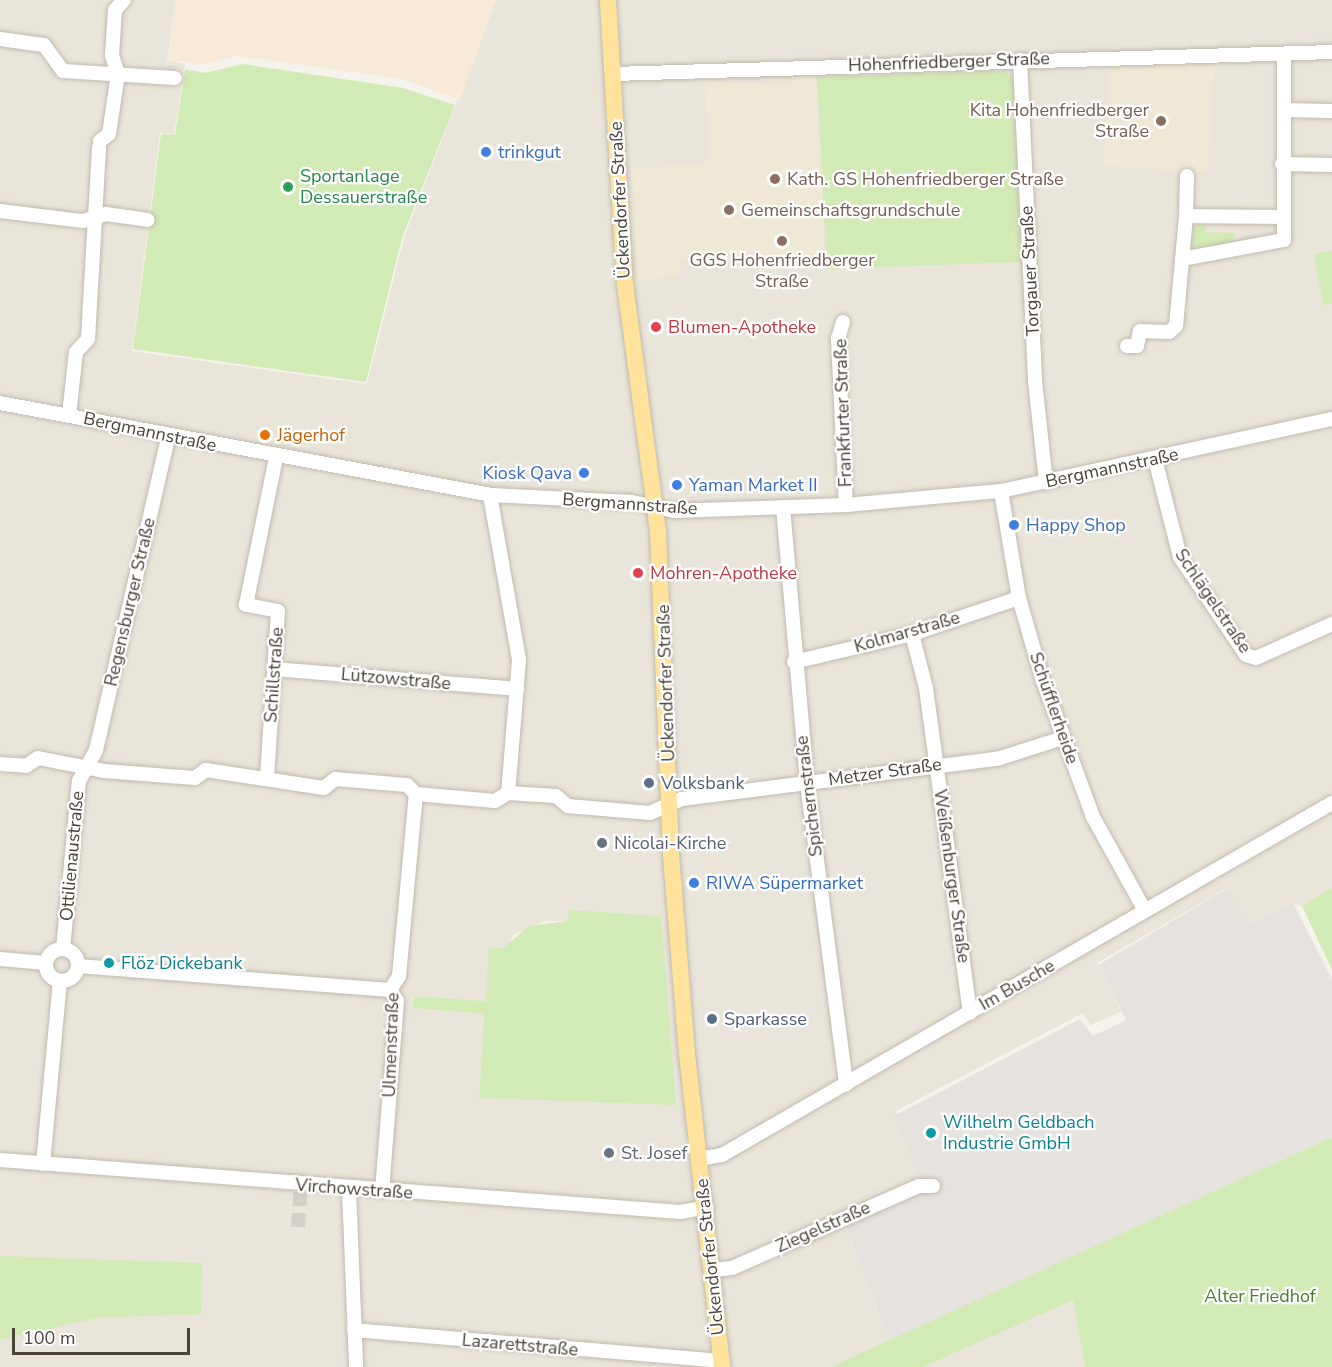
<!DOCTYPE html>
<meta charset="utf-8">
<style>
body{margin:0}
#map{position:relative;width:1332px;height:1367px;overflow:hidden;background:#f6f3ec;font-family:"Nunito Sans",sans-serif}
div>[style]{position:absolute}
.residential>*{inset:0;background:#eae5da}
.commercial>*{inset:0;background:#f7ead8}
.industrial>*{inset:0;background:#e6e2dd}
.education>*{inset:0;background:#efe8d6;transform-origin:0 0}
.green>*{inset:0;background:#d2eab5}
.minor-tunnel>*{height:14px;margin-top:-7px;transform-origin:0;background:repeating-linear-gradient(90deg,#d4d0c8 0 14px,transparent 0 21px)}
.roads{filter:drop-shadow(0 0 2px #c2bbae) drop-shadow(0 0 2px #c2bbae)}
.minor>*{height:14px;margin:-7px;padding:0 7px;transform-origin:7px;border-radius:7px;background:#fff}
.minor>.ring{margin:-7px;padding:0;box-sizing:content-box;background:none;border:14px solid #fff;border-radius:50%}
.major>*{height:16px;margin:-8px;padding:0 8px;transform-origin:8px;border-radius:8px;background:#ffe39c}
.dots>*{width:16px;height:16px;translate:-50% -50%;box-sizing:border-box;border:3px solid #fff;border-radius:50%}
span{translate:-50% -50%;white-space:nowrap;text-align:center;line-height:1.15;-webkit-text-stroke:4.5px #fff;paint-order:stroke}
.street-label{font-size:18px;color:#4b4439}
.education-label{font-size:18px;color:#785e54}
.right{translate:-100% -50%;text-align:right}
.left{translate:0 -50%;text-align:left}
.shop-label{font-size:18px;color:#366cbe}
.leisure-label{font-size:18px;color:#27864d}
.health-label{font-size:18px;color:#be3a42}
.food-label{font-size:18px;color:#c56008}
.service-label{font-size:18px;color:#4e5e75}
.worship-label{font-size:18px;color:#5b616d}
.culture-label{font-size:18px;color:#0d838f}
.park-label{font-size:18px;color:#4a7f2a}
.scale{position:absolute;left:12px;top:1328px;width:178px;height:27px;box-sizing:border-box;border:3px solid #4b4439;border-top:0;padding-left:8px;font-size:18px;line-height:21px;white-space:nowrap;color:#4b4439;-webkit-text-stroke:4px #fff;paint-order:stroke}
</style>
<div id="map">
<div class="residential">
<div style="clip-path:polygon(evenodd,0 0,176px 0,167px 60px,185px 64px,174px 135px,160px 133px,132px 351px,367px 384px,404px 238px,496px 0,1332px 0,1332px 888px,1302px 906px,1292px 903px,1247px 924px,1227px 888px,1097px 963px,1121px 1012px,1090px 1025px,1083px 1013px,896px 1111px,925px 1178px,845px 1225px,889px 1341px,832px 1367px,0 1367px,0 0,545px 921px,568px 921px,479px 1098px,484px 1014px,412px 1008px,413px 996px,486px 1001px,513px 935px,545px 921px)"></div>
<div style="clip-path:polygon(1073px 1299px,1085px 1367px,923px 1367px)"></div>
</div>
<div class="commercial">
<div style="clip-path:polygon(176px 0,496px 0,460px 100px,402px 79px,237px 56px,202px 65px,168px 60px)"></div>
</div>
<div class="industrial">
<div style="clip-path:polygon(1228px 888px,1247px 924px,1293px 903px,1332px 979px,1332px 1137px,889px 1341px,845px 1225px,925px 1187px,894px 1116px,1080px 1019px,1093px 1036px,1126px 1020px,1098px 965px)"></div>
</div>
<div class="education">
<div style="left:1215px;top:62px;width:111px;height:105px;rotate:94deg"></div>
<div style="clip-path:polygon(816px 77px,825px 265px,760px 271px,757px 250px,680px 260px,681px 276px,638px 281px,632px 169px,709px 162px,705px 81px,766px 84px,769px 78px)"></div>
</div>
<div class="green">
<div style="clip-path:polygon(243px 64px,403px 88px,455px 105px,402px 238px,366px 382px,133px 349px,161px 134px,175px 135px,185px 69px,205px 73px)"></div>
<div style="clip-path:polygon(1005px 71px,1014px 79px,1021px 262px,827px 269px,817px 77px)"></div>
<div style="clip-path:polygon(1205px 221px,1205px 232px,1234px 233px,1233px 246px,1192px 249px,1190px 229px)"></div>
<div style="clip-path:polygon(1332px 251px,1332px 304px,1323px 305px,1314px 254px)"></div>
<div style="clip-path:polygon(1332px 888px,1332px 970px,1302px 906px)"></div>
<div style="clip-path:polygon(569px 910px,661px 916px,676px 1105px,479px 1098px,484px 1014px,412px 1008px,414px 996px,486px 1001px,489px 947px,503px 948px,529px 926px,568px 921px)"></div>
<div style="clip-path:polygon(1332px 1137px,1332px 1367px,1085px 1367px,1073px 1300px,923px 1367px,831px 1367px)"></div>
<div style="clip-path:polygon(0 1256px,202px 1263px,201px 1314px,97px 1318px,0 1340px)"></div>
</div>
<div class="minor-tunnel">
<div style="left:298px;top:1227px;width:42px;rotate:-85.9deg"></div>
</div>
<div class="roads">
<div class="minor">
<div style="left:0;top:39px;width:44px;rotate:7.8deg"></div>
<div style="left:44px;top:45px;width:32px;rotate:54deg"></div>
<div style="left:63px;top:71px;width:112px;rotate:3.6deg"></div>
<div style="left:1020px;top:60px;width:321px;rotate:87.3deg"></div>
<div style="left:1035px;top:381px;width:102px;rotate:83.8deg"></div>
<div style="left:613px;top:74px;width:719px;rotate:-1.75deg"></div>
<div style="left:1284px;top:110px;width:48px;rotate:1.2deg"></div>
<div style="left:100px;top:141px;width:11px;rotate:-38deg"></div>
<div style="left:109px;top:134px;width:61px;rotate:-81.5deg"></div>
<div style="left:118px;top:74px;width:20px;rotate:-108deg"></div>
<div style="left:112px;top:55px;width:45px;rotate:-86.2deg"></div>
<div style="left:115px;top:10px;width:13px;rotate:-48deg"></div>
<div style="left:1282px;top:164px;width:50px;rotate:1.1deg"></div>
<div style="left:0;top:211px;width:84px;rotate:6.9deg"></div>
<div style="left:83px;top:221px;width:24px;rotate:-17deg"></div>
<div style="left:106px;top:214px;width:42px;rotate:8.1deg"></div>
<div style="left:1186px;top:216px;width:40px;rotate:-88.6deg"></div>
<div style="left:1182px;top:259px;width:104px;rotate:-10.6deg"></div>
<div style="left:1284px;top:240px;width:185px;rotate:-90deg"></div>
<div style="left:843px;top:322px;width:17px;rotate:107deg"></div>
<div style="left:838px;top:338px;width:167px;rotate:87.3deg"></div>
<div style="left:1127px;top:346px;width:10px"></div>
<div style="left:1137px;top:346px;width:15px;rotate:-79deg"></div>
<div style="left:1140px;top:331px;width:29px;rotate:2deg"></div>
<div style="left:1169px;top:332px;width:9px;rotate:-41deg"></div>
<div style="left:1176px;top:326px;width:110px;rotate:-84.8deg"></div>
<div style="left:1186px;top:216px;width:95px;rotate:0.6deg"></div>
<div style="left:0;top:403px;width:499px;rotate:10.6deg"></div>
<div style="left:490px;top:495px;width:142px;rotate:2.8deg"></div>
<div style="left:632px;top:502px;width:43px;rotate:12.1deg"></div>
<div style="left:674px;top:511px;width:172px;rotate:-2deg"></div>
<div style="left:846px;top:505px;width:156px;rotate:-5.2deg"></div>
<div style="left:1001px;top:491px;width:339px;rotate:-12.3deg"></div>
<div style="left:69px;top:415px;width:63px;rotate:-83.7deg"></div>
<div style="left:76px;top:352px;width:18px;rotate:-47deg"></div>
<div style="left:88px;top:339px;width:192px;rotate:-86.7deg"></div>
<div style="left:1155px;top:459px;width:101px;rotate:75.7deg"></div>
<div style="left:1180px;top:557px;width:118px;rotate:56deg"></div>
<div style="left:1246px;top:655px;width:10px;rotate:17deg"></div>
<div style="left:1256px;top:658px;width:83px;rotate:-24.1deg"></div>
<div style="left:1001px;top:491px;width:109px;rotate:80.5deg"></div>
<div style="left:1019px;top:598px;width:86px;rotate:73.9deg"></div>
<div style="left:1043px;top:681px;width:145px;rotate:69.8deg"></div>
<div style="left:1093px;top:817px;width:107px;rotate:61deg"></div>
<div style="left:490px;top:495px;width:168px;rotate:80deg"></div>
<div style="left:519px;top:660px;width:133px;rotate:94.7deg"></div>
<div style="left:783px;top:507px;width:277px;rotate:85deg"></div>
<div style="left:807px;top:783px;width:304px;rotate:82.6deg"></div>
<div style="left:912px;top:634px;width:56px;rotate:75.5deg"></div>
<div style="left:926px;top:688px;width:328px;rotate:82.3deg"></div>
<div style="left:794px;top:662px;width:121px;rotate:-13.3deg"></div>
<div style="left:912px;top:634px;width:113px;rotate:-18.6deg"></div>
<div style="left:275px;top:669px;width:243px;rotate:4.7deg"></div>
<div style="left:0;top:764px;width:26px;rotate:4deg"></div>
<div style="left:26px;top:766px;width:14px;rotate:-34deg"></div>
<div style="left:38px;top:758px;width:67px;rotate:11.1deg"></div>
<div style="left:104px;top:771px;width:91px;rotate:4.4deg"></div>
<div style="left:195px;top:778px;width:14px;rotate:-36deg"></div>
<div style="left:206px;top:770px;width:119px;rotate:8.7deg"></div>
<div style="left:324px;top:788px;width:14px;rotate:-39deg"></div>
<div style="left:335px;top:779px;width:72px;rotate:4.8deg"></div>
<div style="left:407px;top:785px;width:13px;rotate:45deg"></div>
<div style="left:416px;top:794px;width:79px;rotate:5.1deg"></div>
<div style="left:495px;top:801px;width:15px;rotate:-32deg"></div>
<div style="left:508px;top:793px;width:48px;rotate:3.6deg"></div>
<div style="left:556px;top:796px;width:16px;rotate:40deg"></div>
<div style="left:568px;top:806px;width:82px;rotate:4.9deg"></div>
<div style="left:650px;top:813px;width:35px;rotate:-24deg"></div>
<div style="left:682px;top:799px;width:321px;rotate:-7.3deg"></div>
<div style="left:1000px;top:758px;width:66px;rotate:-17.6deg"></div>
<div style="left:267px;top:777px;width:166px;rotate:-86.2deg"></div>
<div style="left:278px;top:611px;width:33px;rotate:-169deg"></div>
<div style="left:246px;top:605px;width:150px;rotate:-78.5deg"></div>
<div style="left:63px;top:949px;width:169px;rotate:-84.6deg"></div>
<div style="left:79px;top:781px;width:35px;rotate:-61deg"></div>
<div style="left:96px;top:750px;width:321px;rotate:-77deg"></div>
<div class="ring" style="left:46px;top:949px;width:18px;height:18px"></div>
<div style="left:0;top:959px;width:46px;rotate:5deg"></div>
<div style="left:78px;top:966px;width:313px;rotate:4.4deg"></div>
<div style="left:699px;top:1159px;width:23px;rotate:-10deg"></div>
<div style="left:722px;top:1155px;width:704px;rotate:-29.99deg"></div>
<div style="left:0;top:1160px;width:682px;rotate:4.37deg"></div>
<div style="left:680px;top:1212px;width:27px;rotate:-10deg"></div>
<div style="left:43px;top:1164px;width:184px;rotate:-84.7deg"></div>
<div style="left:349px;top:1189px;width:178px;rotate:87.7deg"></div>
<div style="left:382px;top:1191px;width:191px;rotate:-85.5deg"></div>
<div style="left:397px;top:1001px;width:13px;rotate:-122deg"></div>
<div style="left:390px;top:990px;width:17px;rotate:-57deg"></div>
<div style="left:399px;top:976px;width:183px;rotate:-84.7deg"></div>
<div style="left:713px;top:1270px;width:19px;rotate:-6deg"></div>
<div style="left:732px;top:1268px;width:204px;rotate:-23.7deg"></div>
<div style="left:919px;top:1186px;width:14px"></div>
<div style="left:354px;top:1330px;width:368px;rotate:4.8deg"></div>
</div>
<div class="major">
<div style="left:608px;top:0;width:285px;rotate:86.6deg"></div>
<div style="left:625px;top:284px;width:249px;rotate:82.4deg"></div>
<div style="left:658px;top:531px;width:324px;rotate:87.7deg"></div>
<div style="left:671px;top:855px;width:200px;rotate:85.4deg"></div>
<div style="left:687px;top:1054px;width:315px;rotate:83.6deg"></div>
</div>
</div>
<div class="dots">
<div style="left:1161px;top:121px;background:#8d6e63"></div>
<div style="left:486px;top:152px;background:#3f7fe0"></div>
<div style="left:775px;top:179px;background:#8d6e63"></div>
<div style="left:288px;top:187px;background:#2e9e5b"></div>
<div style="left:729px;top:210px;background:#8d6e63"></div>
<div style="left:782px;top:241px;background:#8d6e63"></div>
<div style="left:656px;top:327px;background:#e0444e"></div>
<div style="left:265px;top:435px;background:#e8710a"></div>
<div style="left:584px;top:473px;background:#3f7fe0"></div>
<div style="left:677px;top:485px;background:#3f7fe0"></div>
<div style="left:1014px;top:525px;background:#3f7fe0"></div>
<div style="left:638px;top:573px;background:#e0444e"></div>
<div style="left:649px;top:783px;background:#5c6f8a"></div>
<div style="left:602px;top:843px;background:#6b7280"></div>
<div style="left:694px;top:883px;background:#3f7fe0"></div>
<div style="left:109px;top:963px;background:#0f9aa8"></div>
<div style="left:712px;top:1019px;background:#5c6f8a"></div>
<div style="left:931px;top:1133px;background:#0f9aa8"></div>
<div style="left:609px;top:1153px;background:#6b7280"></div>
</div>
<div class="street-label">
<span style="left:949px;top:62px;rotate:-2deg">Hohenfriedberger Straße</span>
<span style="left:620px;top:200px;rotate:-93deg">Ückendorfer Straße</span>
<span style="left:1030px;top:271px;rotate:-93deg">Torgauer Straße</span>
<span style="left:843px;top:413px;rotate:-92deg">Frankfurter Straße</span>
<span style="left:150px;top:432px;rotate:12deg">Bergmannstraße</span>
<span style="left:1112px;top:468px;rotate:-12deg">Bergmannstraße</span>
<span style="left:630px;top:504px;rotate:4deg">Bergmannstraße</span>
<span style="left:1213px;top:601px;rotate:56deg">Schlägelstraße</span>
<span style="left:130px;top:602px;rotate:-77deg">Regensburger Straße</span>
<span style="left:907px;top:632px;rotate:-16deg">Kolmarstraße</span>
<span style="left:274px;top:675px;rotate:-86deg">Schillstraße</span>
<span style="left:396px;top:679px;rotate:5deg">Lützowstraße</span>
<span style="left:666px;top:683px;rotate:-92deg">Ückendorfer Straße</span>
<span style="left:1054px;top:708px;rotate:71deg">Schüfflerheide</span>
<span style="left:885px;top:772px;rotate:-8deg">Metzer Straße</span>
<span style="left:809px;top:796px;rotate:-97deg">Spichernstraße</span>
<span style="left:72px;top:856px;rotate:-85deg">Ottilienaustraße</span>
<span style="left:952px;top:876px;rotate:82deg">Weißenburger Straße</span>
<span style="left:1017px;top:985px;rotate:-30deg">Im Busche</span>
<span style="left:391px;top:1045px;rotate:-88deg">Ulmenstraße</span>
<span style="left:354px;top:1189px;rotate:4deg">Virchowstraße</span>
<span style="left:823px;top:1227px;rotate:-24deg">Ziegelstraße</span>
<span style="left:710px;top:1257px;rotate:-96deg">Ückendorfer Straße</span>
<span style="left:520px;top:1345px;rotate:5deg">Lazarettstraße</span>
</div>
<div class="education-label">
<span class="right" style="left:1149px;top:121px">Kita Hohenfriedberger<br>Straße</span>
<span class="left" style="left:787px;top:179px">Kath. GS Hohenfriedberger Straße</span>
<span class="left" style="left:741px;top:210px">Gemeinschaftsgrundschule</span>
<span style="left:782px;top:271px">GGS Hohenfriedberger<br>Straße</span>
</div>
<div class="shop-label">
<span class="left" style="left:498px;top:152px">trinkgut</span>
<span class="right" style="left:572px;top:473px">Kiosk Qava</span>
<span class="left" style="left:689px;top:485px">Yaman Market II</span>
<span class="left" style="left:1026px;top:525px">Happy Shop</span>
<span class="left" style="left:706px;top:883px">RIWA Süpermarket</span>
</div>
<div class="leisure-label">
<span class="left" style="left:300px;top:187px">Sportanlage<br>Dessauerstraße</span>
</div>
<div class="health-label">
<span class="left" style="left:668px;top:327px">Blumen-Apotheke</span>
<span class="left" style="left:650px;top:573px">Mohren-Apotheke</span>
</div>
<div class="food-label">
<span class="left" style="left:277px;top:435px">Jägerhof</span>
</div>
<div class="service-label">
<span class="left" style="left:661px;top:783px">Volksbank</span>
<span class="left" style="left:724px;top:1019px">Sparkasse</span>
</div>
<div class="worship-label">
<span class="left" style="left:614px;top:843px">Nicolai-Kirche</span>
<span class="left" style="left:621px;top:1153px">St. Josef</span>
</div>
<div class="culture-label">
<span class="left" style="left:121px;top:963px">Flöz Dickebank</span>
<span class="left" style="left:943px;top:1133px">Wilhelm Geldbach<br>Industrie GmbH</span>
</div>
<div class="park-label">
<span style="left:1260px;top:1296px">Alter Friedhof</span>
</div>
<div class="scale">100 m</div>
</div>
